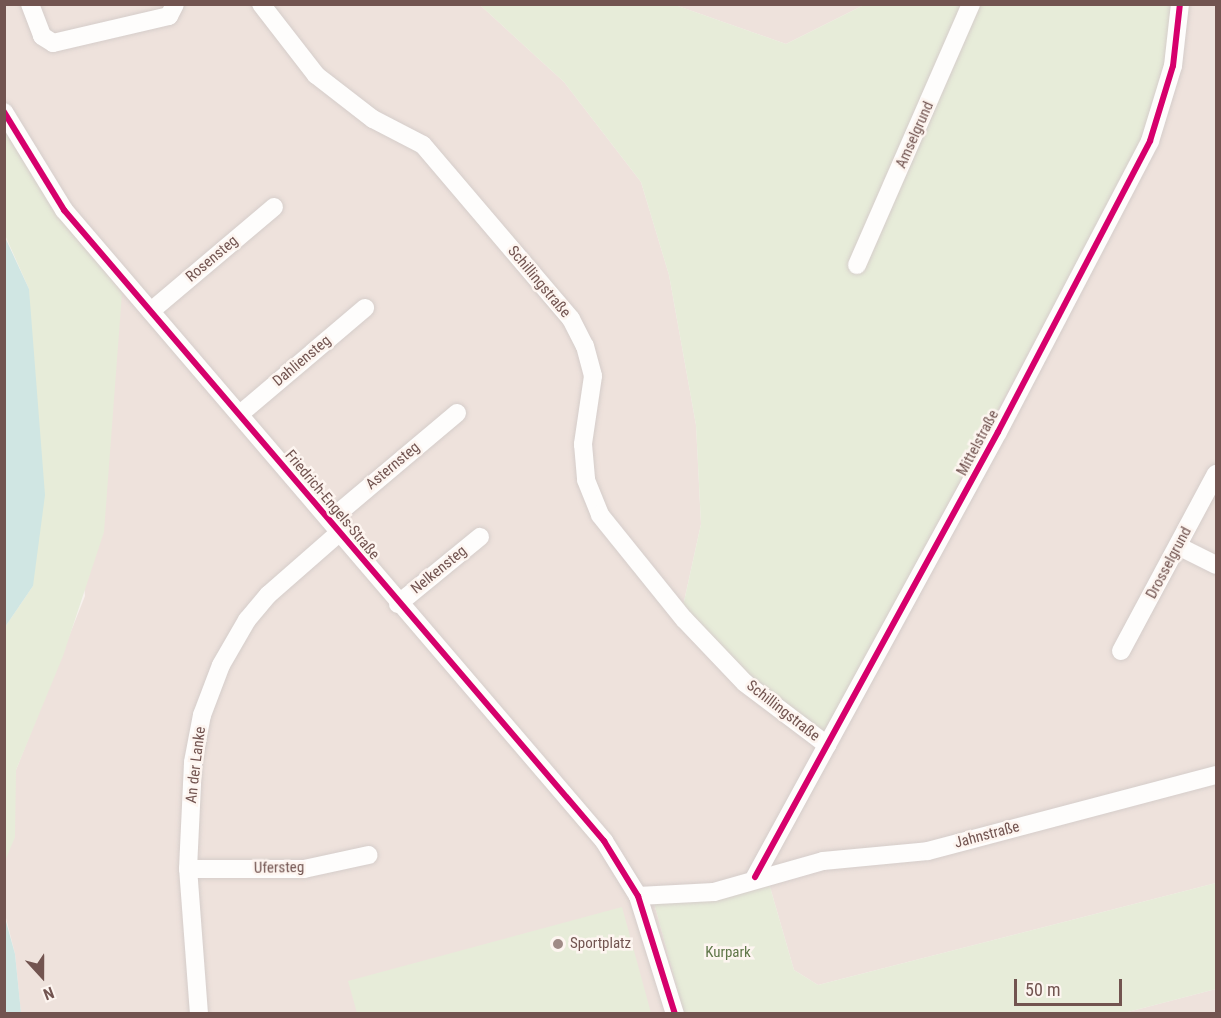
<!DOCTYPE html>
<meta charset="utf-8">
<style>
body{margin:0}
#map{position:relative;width:1221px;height:1018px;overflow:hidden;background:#f6f1ed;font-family:"Roboto Condensed",sans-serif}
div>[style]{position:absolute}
.residential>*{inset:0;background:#eee2dc}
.green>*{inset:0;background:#e7ecd9}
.water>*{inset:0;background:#d0e6e3}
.roads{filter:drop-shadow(0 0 2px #d5cdca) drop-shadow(0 0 2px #d5cdca)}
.street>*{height:18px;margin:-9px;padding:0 9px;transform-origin:9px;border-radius:9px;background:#fefdfc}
.cycleway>*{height:6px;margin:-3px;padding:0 3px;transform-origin:3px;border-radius:3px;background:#d6006c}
.dots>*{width:16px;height:16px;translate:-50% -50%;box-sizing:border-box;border:3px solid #fdf5f0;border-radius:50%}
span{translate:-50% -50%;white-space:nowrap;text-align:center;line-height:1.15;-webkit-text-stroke:5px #fdf5f0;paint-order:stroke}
.street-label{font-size:15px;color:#725450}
.poi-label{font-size:15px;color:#725450}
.left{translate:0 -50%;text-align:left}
.park-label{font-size:15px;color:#607749}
.frame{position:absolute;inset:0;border:6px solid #725450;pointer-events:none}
.north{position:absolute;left:12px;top:946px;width:60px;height:60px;-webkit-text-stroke:4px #fdf5f0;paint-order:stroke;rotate:159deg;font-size:16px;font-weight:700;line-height:24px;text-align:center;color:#725450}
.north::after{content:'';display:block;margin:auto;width:21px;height:27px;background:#725450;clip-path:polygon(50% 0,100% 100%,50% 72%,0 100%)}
.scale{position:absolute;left:1014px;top:979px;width:108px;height:27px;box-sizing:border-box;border:3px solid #725450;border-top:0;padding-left:8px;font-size:18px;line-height:21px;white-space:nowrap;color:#725450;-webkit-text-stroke:4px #fdf5f0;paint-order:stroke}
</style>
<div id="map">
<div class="residential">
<div style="clip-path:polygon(5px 5px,480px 5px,564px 82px,641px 182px,669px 275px,696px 425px,701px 524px,683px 606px,1184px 5px,1216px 5px,1216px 883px,818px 985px,794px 970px,768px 880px,654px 903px,684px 1013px,21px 1014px,15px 954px,5px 914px,4px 859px,16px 770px,85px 596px,60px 217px,5px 123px)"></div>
<div style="clip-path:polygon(675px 5px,864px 5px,786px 44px)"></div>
<div style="clip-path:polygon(1216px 989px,1216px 1013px,1124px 1013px)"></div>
</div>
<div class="green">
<div style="clip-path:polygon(480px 5px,675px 5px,786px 44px,864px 5px,1172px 5px,1166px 65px,1144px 136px,824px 736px,748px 678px,683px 606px,701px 524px,696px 425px,669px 275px,641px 182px,564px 82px)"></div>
<div style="clip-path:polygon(5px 123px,60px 217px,122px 293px,104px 532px,63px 656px,16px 770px,15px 837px,5px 861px,5px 627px,33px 586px,29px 289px,5px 235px)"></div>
<div style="clip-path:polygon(768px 880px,794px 970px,818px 985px,1216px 883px,1216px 989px,1124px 1013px,684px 1013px,654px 903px)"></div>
<div style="clip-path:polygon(622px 907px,651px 1013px,357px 1013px,348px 981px)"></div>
</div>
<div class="water">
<div style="clip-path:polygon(4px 235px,29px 289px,45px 495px,33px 586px,5px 627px)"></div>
<div style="clip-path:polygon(4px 914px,15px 954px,21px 1013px,5px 1013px)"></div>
</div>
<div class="roads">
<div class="street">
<div style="left:30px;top:4px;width:34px;rotate:69deg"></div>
<div style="left:42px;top:36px;width:13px;rotate:32deg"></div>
<div style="left:53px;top:43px;width:119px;rotate:-13.1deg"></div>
<div style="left:169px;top:16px;width:13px;rotate:-63deg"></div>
<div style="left:261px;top:4px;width:90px;rotate:52.2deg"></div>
<div style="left:316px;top:75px;width:72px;rotate:37.7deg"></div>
<div style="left:373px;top:119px;width:56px;rotate:27.5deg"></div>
<div style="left:423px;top:145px;width:228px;rotate:49.6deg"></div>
<div style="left:571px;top:319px;width:30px;rotate:63deg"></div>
<div style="left:585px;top:346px;width:31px;rotate:75deg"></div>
<div style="left:593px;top:376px;width:69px;rotate:98.4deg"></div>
<div style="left:583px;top:444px;width:36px;rotate:85deg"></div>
<div style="left:586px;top:480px;width:38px;rotate:68deg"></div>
<div style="left:600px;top:515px;width:134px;rotate:51.1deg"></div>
<div style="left:684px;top:619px;width:88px;rotate:46.4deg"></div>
<div style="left:745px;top:683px;width:103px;rotate:37.1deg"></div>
<div style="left:4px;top:112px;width:115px;rotate:58.5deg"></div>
<div style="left:64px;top:210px;width:831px;rotate:49.44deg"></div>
<div style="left:604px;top:841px;width:65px;rotate:58.3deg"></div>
<div style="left:638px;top:896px;width:124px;rotate:72.6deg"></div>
<div style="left:857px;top:265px;width:285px;rotate:-66.4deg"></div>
<div style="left:151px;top:311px;width:161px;rotate:-40.2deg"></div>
<div style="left:240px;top:414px;width:164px;rotate:-40.3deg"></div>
<div style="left:330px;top:520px;width:166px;rotate:-40.1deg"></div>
<div style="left:1178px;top:546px;width:42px;rotate:26.6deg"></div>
<div style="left:398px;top:604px;width:106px;rotate:-39.3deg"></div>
<div style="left:1121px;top:651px;width:201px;rotate:-61.8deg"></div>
<div style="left:188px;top:869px;width:116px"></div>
<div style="left:304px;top:869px;width:66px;rotate:-12.2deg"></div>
<div style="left:755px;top:877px;width:507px;rotate:-61.36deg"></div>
<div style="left:998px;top:432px;width:328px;rotate:-62.4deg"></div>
<div style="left:1150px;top:141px;width:78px;rotate:-73deg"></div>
<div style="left:1173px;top:66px;width:62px;rotate:-83.6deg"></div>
<div style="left:638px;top:896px;width:76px;rotate:-3deg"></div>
<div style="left:714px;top:892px;width:113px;rotate:-15.9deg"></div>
<div style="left:823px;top:861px;width:105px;rotate:-5.4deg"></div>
<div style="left:928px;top:851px;width:298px;rotate:-14.8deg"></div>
<div style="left:199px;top:1014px;width:145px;rotate:-94.3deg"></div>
<div style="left:188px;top:869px;width:107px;rotate:-87.3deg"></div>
<div style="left:193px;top:762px;width:48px;rotate:-79.2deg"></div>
<div style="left:202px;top:715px;width:53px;rotate:-69.2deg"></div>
<div style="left:221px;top:665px;width:52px;rotate:-60deg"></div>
<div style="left:247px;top:620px;width:33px;rotate:-50deg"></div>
<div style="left:268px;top:595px;width:96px;rotate:-41.2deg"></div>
</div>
</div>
<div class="cycleway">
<div style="left:4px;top:112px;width:115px;rotate:58.5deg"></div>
<div style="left:64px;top:210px;width:831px;rotate:49.44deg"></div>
<div style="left:604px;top:841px;width:65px;rotate:58.3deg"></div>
<div style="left:638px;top:896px;width:124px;rotate:72.6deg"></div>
<div style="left:755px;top:877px;width:507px;rotate:-61.36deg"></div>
<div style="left:998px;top:432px;width:328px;rotate:-62.4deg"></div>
<div style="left:1150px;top:141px;width:78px;rotate:-73deg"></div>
<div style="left:1173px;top:66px;width:62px;rotate:-83.6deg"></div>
</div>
<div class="dots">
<div style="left:558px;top:944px;background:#a08b87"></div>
</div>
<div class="street-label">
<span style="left:915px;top:135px;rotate:-66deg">Amselgrund</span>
<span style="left:212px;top:259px;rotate:-40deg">Rosensteg</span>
<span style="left:539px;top:282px;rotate:50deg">Schillingstraße</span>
<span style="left:302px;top:361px;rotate:-40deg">Dahliensteg</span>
<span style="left:978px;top:443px;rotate:-62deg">Mittelstraße</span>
<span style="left:393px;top:466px;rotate:-40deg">Asternsteg</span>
<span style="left:332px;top:505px;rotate:50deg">Friedrich-Engels-Straße</span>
<span style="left:1169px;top:563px;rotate:-62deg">Drosselgrund</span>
<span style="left:439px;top:570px;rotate:-39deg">Nelkensteg</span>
<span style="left:783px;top:711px;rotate:38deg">Schillingstraße</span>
<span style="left:196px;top:765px;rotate:-83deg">An der Lanke</span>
<span style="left:987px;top:835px;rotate:-15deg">Jahnstraße</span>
<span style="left:279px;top:868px;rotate:-1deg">Ufersteg</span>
</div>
<div class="poi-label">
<span class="left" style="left:570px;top:944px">Sportplatz</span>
</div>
<div class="park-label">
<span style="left:728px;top:953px">Kurpark</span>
</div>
<div class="frame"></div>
<div class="north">N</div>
<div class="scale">50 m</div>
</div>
